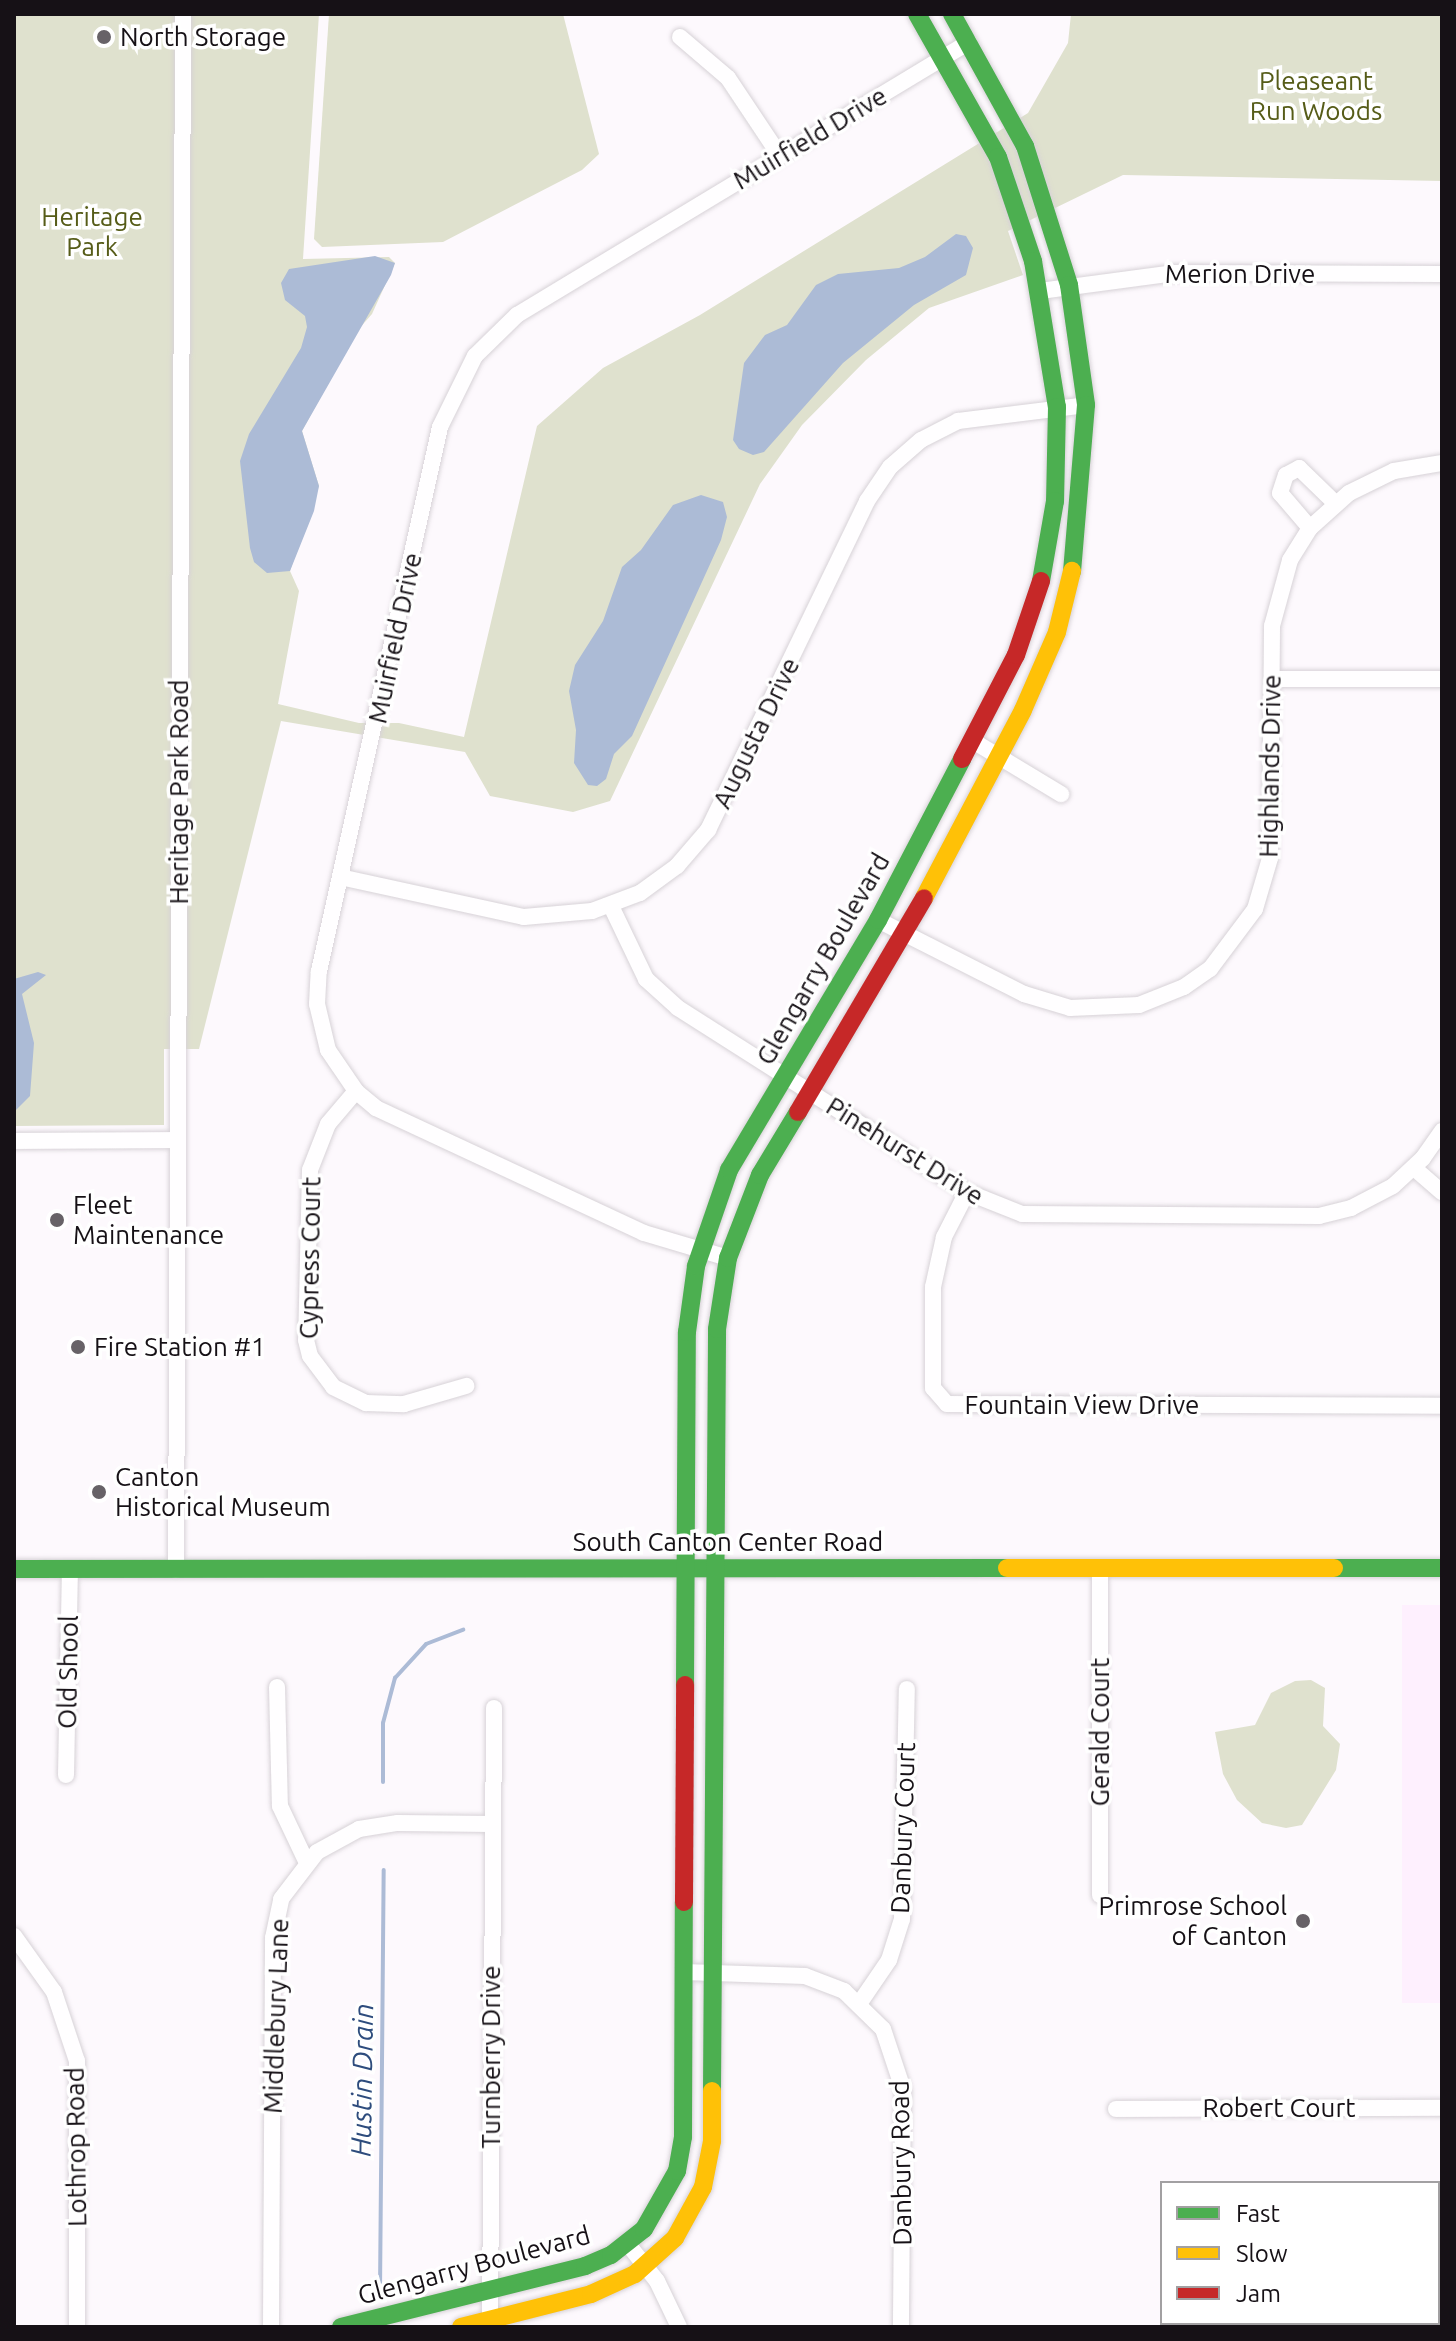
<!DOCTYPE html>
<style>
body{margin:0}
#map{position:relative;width:1456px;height:2341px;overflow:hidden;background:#fdf9fd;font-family:Ubuntu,sans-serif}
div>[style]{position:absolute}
.built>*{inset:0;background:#fef0fe;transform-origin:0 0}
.green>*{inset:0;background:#dfe1ce}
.water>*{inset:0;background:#acbbd6}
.stream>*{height:4px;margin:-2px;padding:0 2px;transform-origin:2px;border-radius:2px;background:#acbbd6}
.roads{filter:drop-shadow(0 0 2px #d7d2d7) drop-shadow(0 0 2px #d7d2d7)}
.street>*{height:16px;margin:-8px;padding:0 8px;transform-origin:8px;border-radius:8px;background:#fffeff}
.fast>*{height:18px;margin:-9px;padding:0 9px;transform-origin:9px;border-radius:9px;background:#4caf50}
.slow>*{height:18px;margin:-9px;padding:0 9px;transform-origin:9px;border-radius:9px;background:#ffc107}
.jam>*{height:18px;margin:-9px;padding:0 9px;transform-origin:9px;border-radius:9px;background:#c62828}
.dots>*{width:22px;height:22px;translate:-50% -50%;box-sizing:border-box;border:4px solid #fff;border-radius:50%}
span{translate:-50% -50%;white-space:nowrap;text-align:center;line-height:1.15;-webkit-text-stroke:7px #fff;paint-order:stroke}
.poi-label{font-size:26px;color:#161116}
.left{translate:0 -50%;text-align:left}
.right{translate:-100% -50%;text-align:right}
.park-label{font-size:26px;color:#565c18}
.street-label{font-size:26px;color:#161116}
.water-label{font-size:28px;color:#2e4c7d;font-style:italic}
.frame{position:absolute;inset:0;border:16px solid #161116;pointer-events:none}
.legend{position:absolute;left:1160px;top:2181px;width:280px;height:144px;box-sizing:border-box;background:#fff;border:2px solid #a2a0a2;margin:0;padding:10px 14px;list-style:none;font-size:24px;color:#161116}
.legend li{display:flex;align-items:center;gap:16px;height:40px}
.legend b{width:40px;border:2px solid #a2a0a2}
</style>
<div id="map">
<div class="built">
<div style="left:1402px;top:1605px;width:40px;height:398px"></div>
</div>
<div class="green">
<div style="clip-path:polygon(14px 14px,319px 14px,303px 259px,389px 257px,395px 263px,372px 314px,357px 331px,302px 431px,319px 486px,290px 571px,299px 591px,278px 704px,359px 723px,399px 723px,464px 737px,537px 426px,603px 368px,700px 315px,1028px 113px,1068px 43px,1071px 14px,1442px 14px,1442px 181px,1123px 175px,1008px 231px,1023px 275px,929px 308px,866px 360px,802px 425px,760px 484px,610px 801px,573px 812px,490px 796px,465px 752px,281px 721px,199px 1049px,164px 1049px,164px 1125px,14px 1126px)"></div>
<div style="clip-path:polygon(329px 14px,563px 14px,599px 154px,582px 170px,443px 242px,322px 247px,314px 239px)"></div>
<div style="clip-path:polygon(1311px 1680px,1325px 1688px,1323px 1726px,1340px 1744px,1336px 1770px,1302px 1825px,1286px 1828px,1262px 1823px,1237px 1800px,1223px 1774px,1215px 1732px,1255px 1725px,1271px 1693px,1295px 1681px)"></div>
</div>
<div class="water">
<div style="clip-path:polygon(956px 234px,966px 236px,973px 248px,966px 275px,914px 305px,843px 363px,764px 452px,753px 455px,739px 449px,733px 440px,744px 363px,765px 335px,787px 325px,816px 285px,838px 274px,899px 268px,925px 257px)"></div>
<div style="clip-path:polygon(375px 256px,395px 263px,391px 275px,302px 431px,319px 486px,314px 511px,290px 571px,267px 573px,254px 562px,250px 548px,240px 461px,249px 434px,301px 348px,307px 327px,305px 316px,285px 300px,281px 283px,289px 269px)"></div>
<div style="clip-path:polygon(701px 495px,723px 502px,727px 517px,721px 540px,632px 736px,614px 754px,606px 779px,597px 786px,588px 785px,574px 763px,576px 730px,569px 691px,575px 665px,603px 621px,622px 567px,641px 550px,673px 505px)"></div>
<div style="clip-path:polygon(38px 972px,46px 975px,22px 994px,34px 1043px,30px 1096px,14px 1112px,14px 979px)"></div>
</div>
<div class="stream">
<div style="left:383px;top:1782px;width:59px;rotate:-90deg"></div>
<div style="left:383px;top:1723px;width:47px;rotate:-75.1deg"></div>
<div style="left:395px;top:1678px;width:46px;rotate:-47.6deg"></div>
<div style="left:426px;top:1644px;width:40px;rotate:-21deg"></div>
<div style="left:380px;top:2291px;width:421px;rotate:-89.5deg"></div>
</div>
<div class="roads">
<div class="street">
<div style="left:680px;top:37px;width:63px;rotate:40.5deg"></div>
<div style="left:728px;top:78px;width:94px;rotate:56.3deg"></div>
<div style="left:1040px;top:291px;width:136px;rotate:-7.6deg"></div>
<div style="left:1175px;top:273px;width:267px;rotate:0.2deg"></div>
<div style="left:1310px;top:528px;width:46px;rotate:-130.6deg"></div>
<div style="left:1280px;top:493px;width:19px;rotate:-72deg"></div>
<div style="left:1286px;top:475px;width:15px;rotate:-28deg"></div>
<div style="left:1299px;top:468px;width:50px;rotate:44.2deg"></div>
<div style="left:1272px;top:679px;width:170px"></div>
<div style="left:973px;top:741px;width:103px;rotate:31.1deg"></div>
<div style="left:340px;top:877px;width:188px;rotate:12.3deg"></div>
<div style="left:524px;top:917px;width:68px;rotate:-5deg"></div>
<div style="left:592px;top:911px;width:51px;rotate:-20.6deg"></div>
<div style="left:640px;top:893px;width:46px;rotate:-36.1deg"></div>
<div style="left:677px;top:866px;width:48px;rotate:-49.3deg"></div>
<div style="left:708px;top:830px;width:365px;rotate:-64.2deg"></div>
<div style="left:867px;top:501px;width:41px;rotate:-55.9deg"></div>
<div style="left:890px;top:467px;width:41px;rotate:-41.1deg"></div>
<div style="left:921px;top:440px;width:42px;rotate:-27.2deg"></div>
<div style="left:958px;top:421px;width:129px;rotate:-7.1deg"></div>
<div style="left:611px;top:906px;width:81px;rotate:64.4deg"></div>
<div style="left:646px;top:979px;width:43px;rotate:42.2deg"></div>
<div style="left:678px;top:1008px;width:343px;rotate:32.5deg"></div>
<div style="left:967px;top:1192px;width:59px;rotate:21.8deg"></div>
<div style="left:1022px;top:1214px;width:297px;rotate:0.4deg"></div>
<div style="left:1319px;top:1216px;width:33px;rotate:-14deg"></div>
<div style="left:1351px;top:1208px;width:47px;rotate:-27.6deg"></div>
<div style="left:1393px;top:1186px;width:41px;rotate:-43deg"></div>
<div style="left:1423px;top:1158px;width:33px;rotate:-55deg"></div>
<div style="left:878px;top:920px;width:164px;rotate:26.9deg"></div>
<div style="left:1024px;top:994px;width:48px;rotate:16.9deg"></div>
<div style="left:1070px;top:1008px;width:69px;rotate:-2.5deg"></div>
<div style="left:1139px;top:1005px;width:48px;rotate:-21.8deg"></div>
<div style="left:1184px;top:987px;width:32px;rotate:-35deg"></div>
<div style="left:1210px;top:969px;width:75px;rotate:-53.1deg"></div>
<div style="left:1255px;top:909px;width:53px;rotate:-73.6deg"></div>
<div style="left:1270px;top:858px;width:232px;rotate:-89.5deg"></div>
<div style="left:1272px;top:626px;width:68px;rotate:-74.7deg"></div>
<div style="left:1290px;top:560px;width:38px;rotate:-58deg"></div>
<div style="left:1310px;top:528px;width:52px;rotate:-41.9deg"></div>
<div style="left:1349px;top:493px;width:50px;rotate:-26.1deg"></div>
<div style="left:1394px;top:471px;width:49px;rotate:-9.5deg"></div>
<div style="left:356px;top:1091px;width:43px;rotate:130.3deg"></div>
<div style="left:328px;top:1124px;width:49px;rotate:111.4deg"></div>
<div style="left:310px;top:1170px;width:170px;rotate:91.3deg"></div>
<div style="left:306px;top:1340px;width:16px;rotate:76deg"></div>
<div style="left:310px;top:1356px;width:39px;rotate:53deg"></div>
<div style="left:333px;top:1387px;width:37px;rotate:26deg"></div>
<div style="left:366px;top:1403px;width:38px;rotate:2deg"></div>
<div style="left:404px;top:1404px;width:65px;rotate:-16.2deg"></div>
<div style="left:14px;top:1141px;width:164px;rotate:-0.3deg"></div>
<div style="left:1414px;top:1168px;width:37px;rotate:41deg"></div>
<div style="left:967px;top:1192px;width:51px;rotate:117.1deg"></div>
<div style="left:944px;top:1237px;width:51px;rotate:102.4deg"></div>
<div style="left:933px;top:1287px;width:101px;rotate:90deg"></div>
<div style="left:933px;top:1388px;width:21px;rotate:49deg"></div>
<div style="left:947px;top:1404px;width:495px;rotate:0.2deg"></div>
<div style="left:728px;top:1258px;width:88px;rotate:-163.4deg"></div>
<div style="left:644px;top:1233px;width:296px;rotate:-155deg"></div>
<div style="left:376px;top:1108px;width:26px;rotate:-140deg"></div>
<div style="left:356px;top:1091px;width:50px;rotate:-124.3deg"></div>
<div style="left:328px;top:1050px;width:47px;rotate:-103.4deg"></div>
<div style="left:317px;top:1004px;width:33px;rotate:-87deg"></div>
<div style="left:319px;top:971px;width:557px;rotate:-77.46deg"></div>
<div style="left:440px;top:427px;width:79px;rotate:-63.8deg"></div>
<div style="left:475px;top:356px;width:59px;rotate:-44.3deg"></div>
<div style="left:517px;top:315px;width:528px;rotate:-31.13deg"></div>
<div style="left:176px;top:1570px;width:1556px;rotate:-89.74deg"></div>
<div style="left:277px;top:1687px;width:119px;rotate:88.6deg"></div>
<div style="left:280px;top:1806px;width:61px;rotate:64.7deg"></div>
<div style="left:66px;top:1775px;width:206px;rotate:-88.9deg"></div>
<div style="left:1100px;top:1895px;width:327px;rotate:-90deg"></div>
<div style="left:14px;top:1936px;width:69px;rotate:54.5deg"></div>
<div style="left:54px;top:1992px;width:73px;rotate:71.6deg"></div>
<div style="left:77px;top:2061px;width:266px;rotate:90deg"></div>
<div style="left:683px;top:1972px;width:122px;rotate:1.9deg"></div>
<div style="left:805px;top:1976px;width:42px;rotate:21deg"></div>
<div style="left:844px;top:1991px;width:54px;rotate:44.3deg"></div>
<div style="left:883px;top:2029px;width:63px;rotate:71.6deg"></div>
<div style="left:903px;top:2089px;width:238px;rotate:90.5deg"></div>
<div style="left:859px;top:2004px;width:53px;rotate:-55.7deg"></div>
<div style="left:889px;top:1960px;width:43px;rotate:-72.4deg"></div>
<div style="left:902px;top:1919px;width:230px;rotate:-88.8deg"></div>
<div style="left:1116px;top:2109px;width:326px;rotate:-0.2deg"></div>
<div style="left:627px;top:2243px;width:48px;rotate:51.7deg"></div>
<div style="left:657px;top:2281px;width:51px;rotate:64.4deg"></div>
<div style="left:271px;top:2327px;width:389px;rotate:-89.7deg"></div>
<div style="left:273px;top:1938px;width:40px;rotate:-78deg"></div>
<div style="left:281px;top:1899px;width:59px;rotate:-52.5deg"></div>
<div style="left:317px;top:1852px;width:48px;rotate:-28.7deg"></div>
<div style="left:359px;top:1829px;width:39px;rotate:-9deg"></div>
<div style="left:398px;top:1823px;width:94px;rotate:0.6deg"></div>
<div style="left:490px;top:2327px;width:619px;rotate:-89.63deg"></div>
</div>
<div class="fast">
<div style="left:917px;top:14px;width:164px;rotate:60.5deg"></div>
<div style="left:998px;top:157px;width:110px;rotate:71.4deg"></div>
<div style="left:1033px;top:261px;width:148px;rotate:80.7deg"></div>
<div style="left:1057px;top:407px;width:94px;rotate:91.2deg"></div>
<div style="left:1055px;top:501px;width:81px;rotate:99.9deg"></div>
<div style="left:952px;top:14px;width:151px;rotate:61.1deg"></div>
<div style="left:1025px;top:146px;width:146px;rotate:72.4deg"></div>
<div style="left:1069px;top:285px;width:121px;rotate:81.9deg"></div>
<div style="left:1086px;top:405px;width:167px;rotate:94.8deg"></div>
<div style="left:1334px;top:1568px;width:108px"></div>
<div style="left:14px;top:1569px;width:993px;rotate:-0.06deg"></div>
<div style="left:685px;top:1685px;width:353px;rotate:-89.7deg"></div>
<div style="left:687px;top:1332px;width:67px;rotate:-82.2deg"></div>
<div style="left:696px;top:1266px;width:102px;rotate:-71deg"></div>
<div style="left:729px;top:1170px;width:291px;rotate:-59.2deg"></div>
<div style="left:878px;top:920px;width:182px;rotate:-62.4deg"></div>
<div style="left:712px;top:2091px;width:762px;rotate:-89.62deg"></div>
<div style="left:717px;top:1329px;width:72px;rotate:-81.2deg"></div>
<div style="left:728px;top:1258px;width:89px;rotate:-68.9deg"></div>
<div style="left:760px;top:1175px;width:74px;rotate:-58.9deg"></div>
<div style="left:341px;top:2327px;width:252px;rotate:-14deg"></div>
<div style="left:585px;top:2266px;width:28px;rotate:-23deg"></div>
<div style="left:611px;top:2255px;width:42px;rotate:-38.2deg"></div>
<div style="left:644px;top:2229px;width:67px;rotate:-60.4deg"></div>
<div style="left:677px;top:2171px;width:35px;rotate:-80deg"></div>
<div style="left:683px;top:2137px;width:235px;rotate:-89.8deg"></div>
</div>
<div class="slow">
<div style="left:924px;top:898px;width:212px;rotate:-62.2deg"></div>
<div style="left:1023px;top:710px;width:85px;rotate:-66.4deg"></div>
<div style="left:1057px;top:632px;width:63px;rotate:-76.2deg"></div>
<div style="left:1007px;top:1568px;width:327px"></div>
<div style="left:461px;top:2327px;width:134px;rotate:-14.2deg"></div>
<div style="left:591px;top:2294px;width:48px;rotate:-24.4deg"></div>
<div style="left:635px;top:2274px;width:54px;rotate:-42deg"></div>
<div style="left:675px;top:2238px;width:58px;rotate:-61.2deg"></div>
<div style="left:703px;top:2187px;width:47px;rotate:-78.9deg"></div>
<div style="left:712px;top:2141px;width:50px;rotate:-90deg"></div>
</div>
<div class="jam">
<div style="left:962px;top:759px;width:117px;rotate:-62.6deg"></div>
<div style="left:1016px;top:655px;width:78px;rotate:-71.3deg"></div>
<div style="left:798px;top:1112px;width:248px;rotate:-59.5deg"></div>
<div style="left:684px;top:1902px;width:217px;rotate:-89.7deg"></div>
</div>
</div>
<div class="dots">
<div style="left:104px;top:37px;background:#676267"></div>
<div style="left:57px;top:1220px;background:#676267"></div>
<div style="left:78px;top:1347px;background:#676267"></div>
<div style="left:99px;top:1492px;background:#676267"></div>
<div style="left:1303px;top:1921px;background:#676267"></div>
</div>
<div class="poi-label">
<span class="left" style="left:120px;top:37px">North Storage</span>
<span class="left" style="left:73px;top:1220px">Fleet<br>Maintenance</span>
<span class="left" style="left:94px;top:1347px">Fire Station #1</span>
<span class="left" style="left:115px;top:1492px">Canton<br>Historical Museum</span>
<span class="right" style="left:1287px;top:1921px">Primrose School<br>of Canton</span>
</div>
<div class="park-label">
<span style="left:1316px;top:96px">Pleaseant<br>Run Woods</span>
<span style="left:92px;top:232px">Heritage<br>Park</span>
</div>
<div class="street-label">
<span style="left:810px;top:138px;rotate:-31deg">Muirfield Drive</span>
<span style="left:1240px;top:274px">Merion Drive</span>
<span style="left:395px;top:638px;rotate:-78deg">Muirfield Drive</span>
<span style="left:756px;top:733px;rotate:-64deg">Augusta Drive</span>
<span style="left:1270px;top:766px;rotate:-89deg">Highlands Drive</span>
<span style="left:179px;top:792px;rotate:-90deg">Heritage Park Road</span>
<span style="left:823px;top:959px;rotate:-60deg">Glengarry Boulevard</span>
<span style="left:905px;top:1151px;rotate:32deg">Pinehurst Drive</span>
<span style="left:310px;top:1258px;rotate:-89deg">Cypress Court</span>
<span style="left:1082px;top:1405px">Fountain View Drive</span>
<span style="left:728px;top:1542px">South Canton Center Road</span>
<span style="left:68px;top:1672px;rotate:-89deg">Old Shool</span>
<span style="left:1100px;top:1732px;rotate:-90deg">Gerald Court</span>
<span style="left:903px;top:1828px;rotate:-88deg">Danbury Court</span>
<span style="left:276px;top:2016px;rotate:-88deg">Middlebury Lane</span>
<span style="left:491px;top:2057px;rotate:-90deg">Turnberry Drive</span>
<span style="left:1279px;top:2108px">Robert Court</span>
<span style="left:76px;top:2147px;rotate:-91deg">Lothrop Road</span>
<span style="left:901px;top:2163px;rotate:-91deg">Danbury Road</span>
<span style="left:474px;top:2265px;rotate:-15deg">Glengarry Boulevard</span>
</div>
<div class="water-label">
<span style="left:362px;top:2080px;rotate:-89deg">Hustin Drain</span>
</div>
<div class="frame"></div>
<ul class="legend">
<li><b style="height:10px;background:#4caf50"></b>Fast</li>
<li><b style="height:10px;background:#ffc107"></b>Slow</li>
<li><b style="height:10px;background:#c62828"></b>Jam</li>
</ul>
</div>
